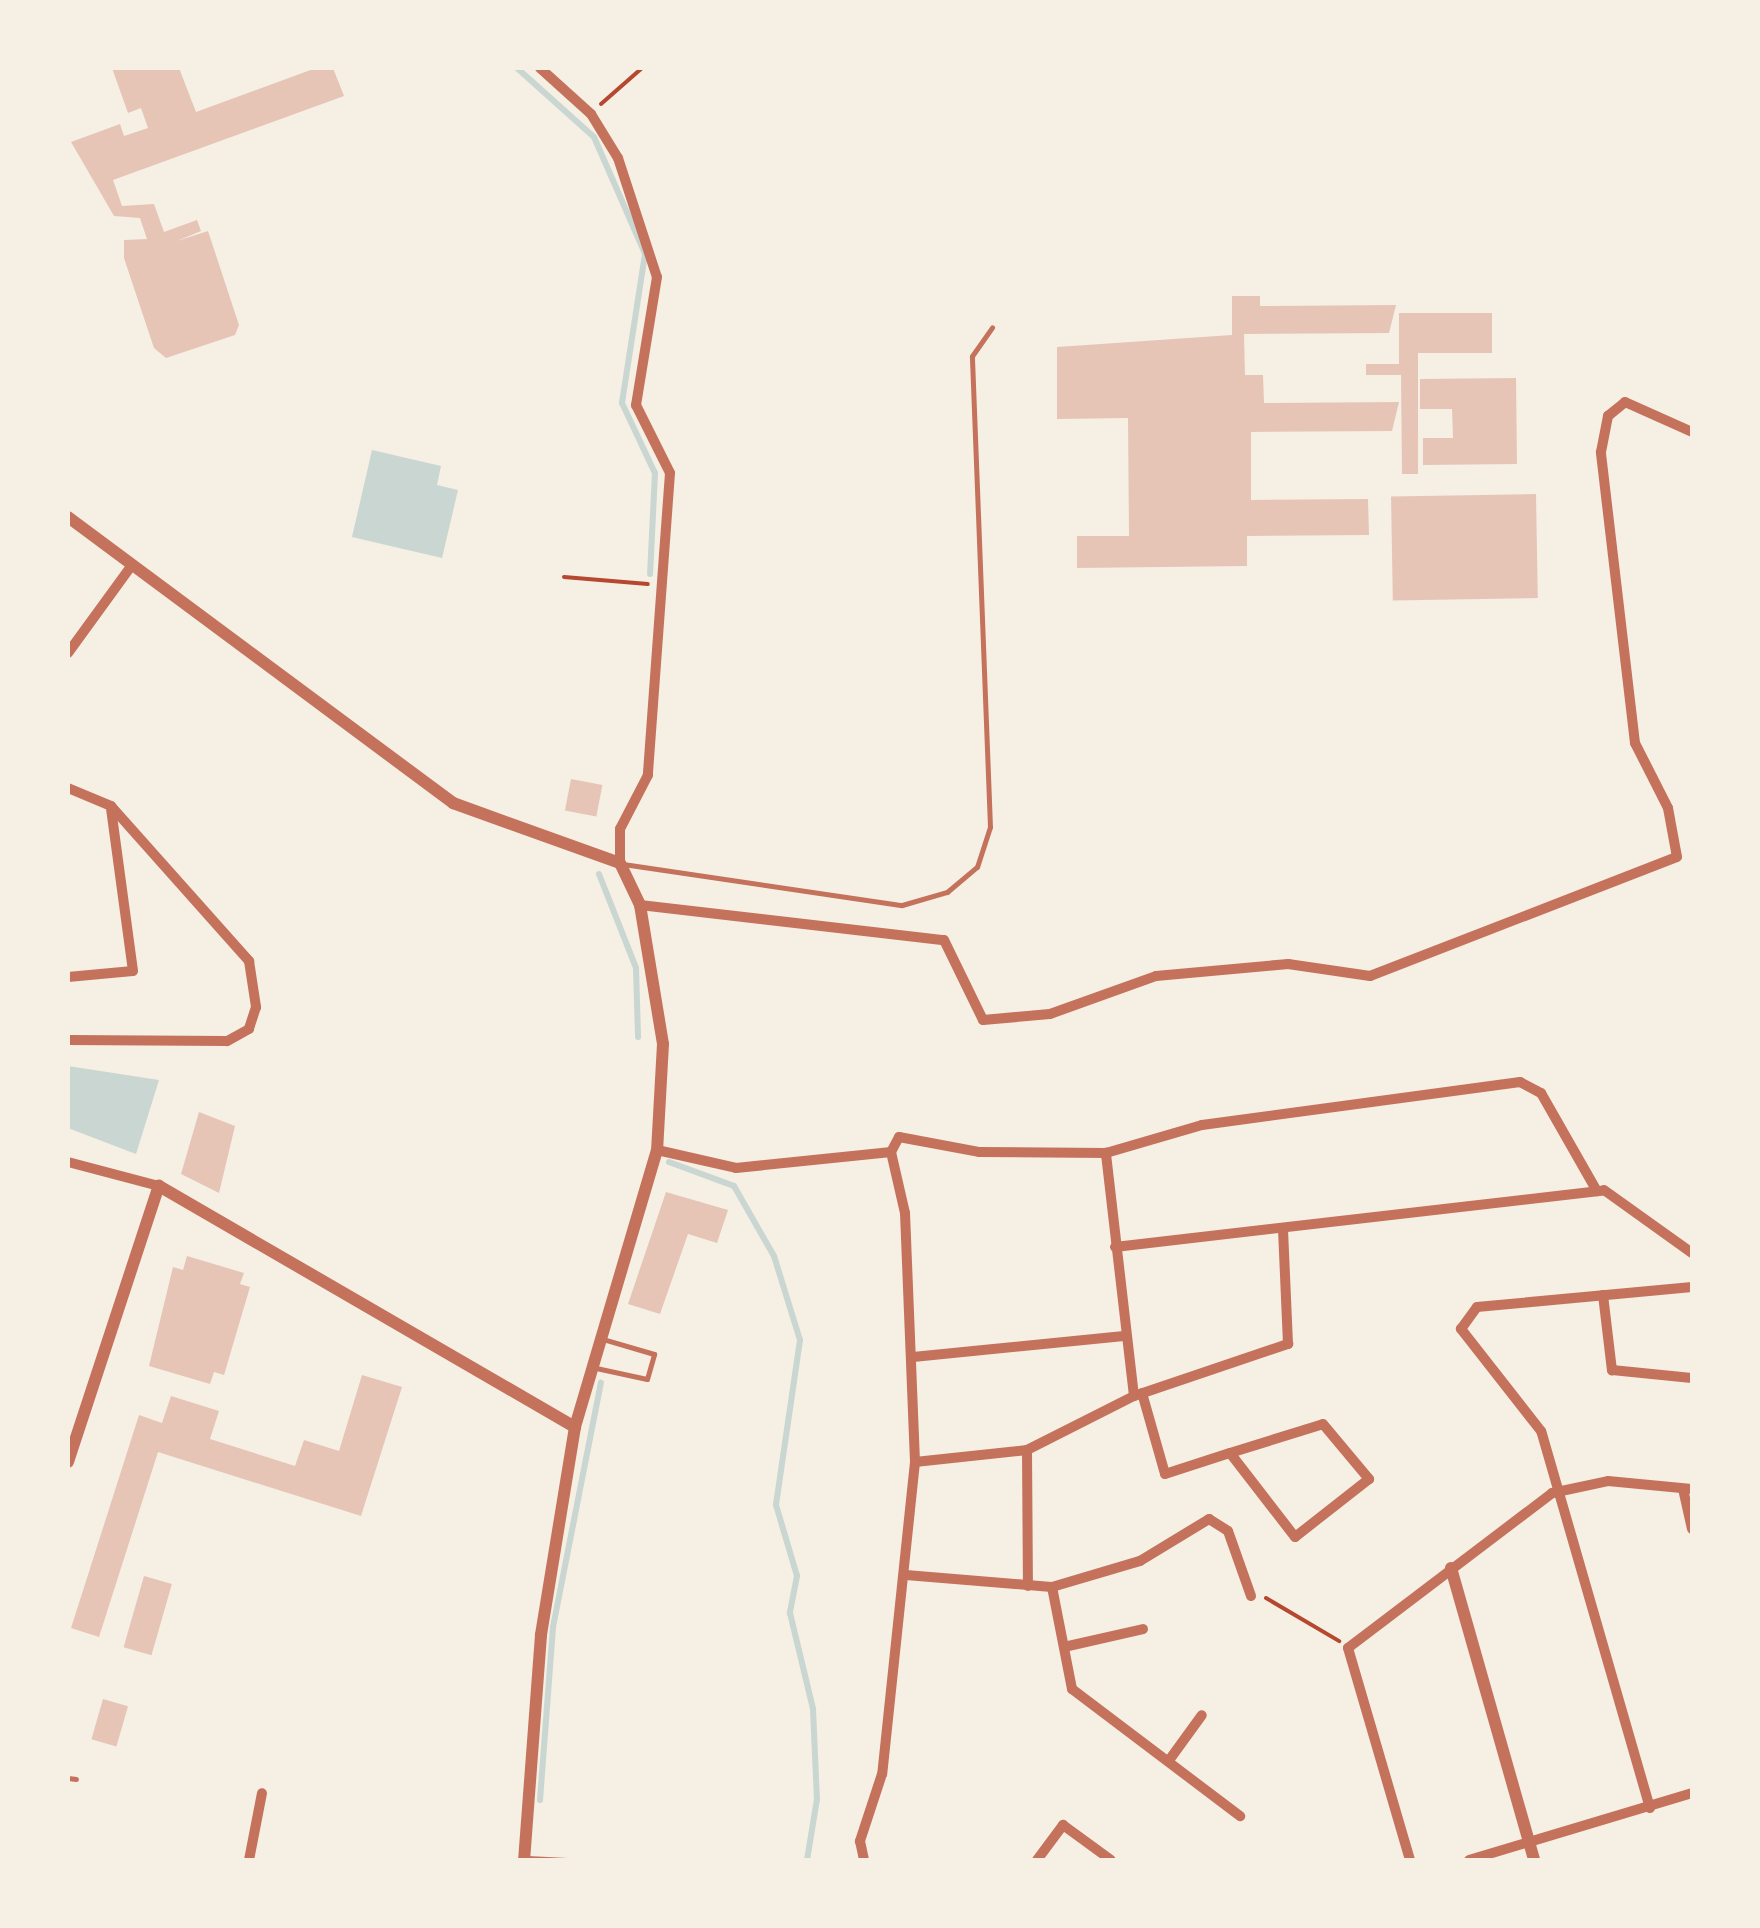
<!DOCTYPE html>
<style>
body{margin:0}
#map{position:relative;width:1760px;height:1928px;overflow:hidden;background:#f6efe4;font-family:"Open Sans",sans-serif}
div>[style]{position:absolute}
.water>*{inset:0;background:#c9d6d2}
.stream>*{height:6px;margin:-3px;padding:0 3px;transform-origin:3px;border-radius:3px;background:#c9d6d2}
.building>*{inset:0;background:#e6c5b7;transform-origin:0 0}
.path>*{height:4px;margin:-2px;padding:0 2px;transform-origin:2px;border-radius:2px;background:#b5482f}
.service>*{height:5px;margin:-2.5px;padding:0 2.5px;transform-origin:2.5px;border-radius:2.5px;background:#c5725c}
.minor>*{height:10px;margin:-5px;padding:0 5px;transform-origin:5px;border-radius:5px;background:#c5725c}
.tertiary>*{height:12px;margin:-6px;padding:0 6px;transform-origin:6px;border-radius:6px;background:#c5725c}
span{translate:-50% -50%;white-space:nowrap;text-align:center;line-height:1.15;-webkit-text-stroke:8px #f6efe4;paint-order:stroke}
.frame{position:absolute;inset:0;border:70px solid #f6efe4;pointer-events:none}
</style>
<div id="map">
<div class="water">
<div style="clip-path:polygon(372px 450px,441px 466px,437px 485px,458px 490px,442px 558px,352px 537px)"></div>
<div style="clip-path:polygon(68px 1066px,159px 1080px,136px 1154px,68px 1128px)"></div>
</div>
<div class="stream">
<div style="left:517px;top:68px;width:103px;rotate:41.9deg"></div>
<div style="left:594px;top:137px;width:128px;rotate:66.4deg"></div>
<div style="left:645px;top:254px;width:151px;rotate:98.8deg"></div>
<div style="left:622px;top:403px;width:77px;rotate:64.8deg"></div>
<div style="left:655px;top:473px;width:101px;rotate:92.8deg"></div>
<div style="left:599px;top:874px;width:101px;rotate:68.5deg"></div>
<div style="left:636px;top:968px;width:69px;rotate:88.3deg"></div>
<div style="left:669px;top:1162px;width:69px;rotate:20.3deg"></div>
<div style="left:734px;top:1186px;width:81px;rotate:60.3deg"></div>
<div style="left:774px;top:1256px;width:88px;rotate:72.8deg"></div>
<div style="left:800px;top:1340px;width:167px;rotate:98.3deg"></div>
<div style="left:776px;top:1505px;width:74px;rotate:73.5deg"></div>
<div style="left:797px;top:1576px;width:38px;rotate:101deg"></div>
<div style="left:790px;top:1613px;width:99px;rotate:76.5deg"></div>
<div style="left:813px;top:1709px;width:90px;rotate:87.5deg"></div>
<div style="left:817px;top:1799px;width:62px;rotate:99.3deg"></div>
<div style="left:540px;top:1800px;width:173px;rotate:-85.7deg"></div>
<div style="left:553px;top:1627px;width:249px;rotate:-78.9deg"></div>
</div>
<div class="building">
<div style="clip-path:polygon(112px 68px,179px 68px,196px 112px,316px 68px,333px 68px,344px 96px,113px 180px,122px 206px,154px 204px,164px 232px,197px 220px,201px 231px,177px 241px,208px 231px,239px 325px,235px 335px,166px 358px,154px 348px,124px 258px,124px 240px,147px 239px,140px 218px,114px 216px,71px 142px,120px 124px,124px 136px,148px 128px,141px 108px,128px 113px)"></div>
<div style="clip-path:polygon(1232px 296px,1260px 296px,1260px 306px,1396px 305px,1389px 333px,1244px 334px,1245px 375px,1263px 375px,1264px 403px,1399px 402px,1392px 431px,1251px 432px,1251px 500px,1368px 499px,1369px 535px,1247px 536px,1247px 566px,1077px 568px,1077px 536px,1129px 536px,1128px 418px,1057px 419px,1057px 347px,1232px 335px)"></div>
<div style="clip-path:polygon(1399px 313px,1492px 313px,1492px 353px,1418px 353px,1418px 474px,1402px 474px,1401px 375px,1366px 375px,1366px 364px,1399px 364px)"></div>
<div style="clip-path:polygon(1516px 378px,1517px 464px,1423px 465px,1423px 438px,1453px 438px,1452px 409px,1420px 409px,1420px 379px)"></div>
<div style="left:1536px;top:494px;width:104px;height:145px;rotate:89deg"></div>
<div style="left:571px;top:779px;width:32px;height:32px;rotate:11deg"></div>
<div style="clip-path:polygon(199px 1112px,235px 1126px,219px 1193px,181px 1174px)"></div>
<div style="clip-path:polygon(666px 1192px,728px 1210px,717px 1243px,688px 1234px,660px 1314px,628px 1304px)"></div>
<div style="clip-path:polygon(187px 1256px,244px 1273px,240px 1284px,250px 1287px,224px 1375px,214px 1372px,210px 1384px,149px 1366px,173px 1267px,183px 1270px)"></div>
<div style="clip-path:polygon(362px 1375px,402px 1387px,361px 1516px,158px 1452px,99px 1637px,71px 1628px,139px 1415px,162px 1423px,171px 1396px,219px 1411px,210px 1439px,295px 1466px,304px 1440px,339px 1451px)"></div>
<div style="left:144px;top:1576px;width:29px;height:74px;rotate:16deg"></div>
<div style="left:103px;top:1699px;width:26px;height:42px;rotate:16deg"></div>
</div>
<div class="path">
<div style="left:601px;top:104px;width:55px;rotate:-41.3deg"></div>
<div style="left:564px;top:577px;width:84px;rotate:4.8deg"></div>
<div style="left:1266px;top:1598px;width:85px;rotate:30.5deg"></div>
</div>
<div class="service">
<div style="left:623px;top:864px;width:282px;rotate:8.4deg"></div>
<div style="left:902px;top:905px;width:47px;rotate:-16.1deg"></div>
<div style="left:947px;top:892px;width:39px;rotate:-40deg"></div>
<div style="left:977px;top:867px;width:42px;rotate:-72deg"></div>
<div style="left:990px;top:827px;width:471px;rotate:-92.2deg"></div>
<div style="left:972px;top:356px;width:35px;rotate:-55deg"></div>
<div style="left:596px;top:1368px;width:52px;rotate:12.2deg"></div>
<div style="left:647px;top:1379px;width:26px;rotate:-74deg"></div>
<div style="left:654px;top:1354px;width:53px;rotate:-163.6deg"></div>
<div style="left:68px;top:1778px;width:8px;rotate:7deg"></div>
<div style="left:527px;top:1858px;width:40px;rotate:2.9deg"></div>
</div>
<div class="minor">
<div style="left:540px;top:68px;width:69px;rotate:42deg"></div>
<div style="left:591px;top:114px;width:52px;rotate:58.5deg"></div>
<div style="left:618px;top:158px;width:125px;rotate:71.9deg"></div>
<div style="left:657px;top:277px;width:130px;rotate:99.3deg"></div>
<div style="left:636px;top:405px;width:76px;rotate:63.4deg"></div>
<div style="left:670px;top:473px;width:303px;rotate:94.2deg"></div>
<div style="left:648px;top:775px;width:61px;rotate:117.4deg"></div>
<div style="left:620px;top:829px;width:34px;rotate:90deg"></div>
<div style="left:68px;top:653px;width:109px;rotate:-54deg"></div>
<div style="left:68px;top:788px;width:47px;rotate:22.7deg"></div>
<div style="left:111px;top:806px;width:208px;rotate:48.3deg"></div>
<div style="left:249px;top:961px;width:47px;rotate:81.3deg"></div>
<div style="left:256px;top:1007px;width:23px;rotate:108deg"></div>
<div style="left:249px;top:1029px;width:25px;rotate:151deg"></div>
<div style="left:227px;top:1041px;width:159px;rotate:-179.6deg"></div>
<div style="left:640px;top:905px;width:306px;rotate:6.6deg"></div>
<div style="left:944px;top:940px;width:89px;rotate:64deg"></div>
<div style="left:983px;top:1020px;width:67px;rotate:-5.1deg"></div>
<div style="left:1050px;top:1014px;width:113px;rotate:-19.7deg"></div>
<div style="left:1156px;top:976px;width:133px;rotate:-5.2deg"></div>
<div style="left:1288px;top:964px;width:83px;rotate:8.3deg"></div>
<div style="left:1370px;top:976px;width:329px;rotate:-21.2deg"></div>
<div style="left:1677px;top:857px;width:50px;rotate:-100.4deg"></div>
<div style="left:1668px;top:808px;width:73px;rotate:-116.9deg"></div>
<div style="left:1635px;top:743px;width:293px;rotate:-96.7deg"></div>
<div style="left:1601px;top:452px;width:37px;rotate:-79deg"></div>
<div style="left:1608px;top:416px;width:22px;rotate:-39deg"></div>
<div style="left:1625px;top:402px;width:73px;rotate:24.1deg"></div>
<div style="left:68px;top:977px;width:65px;rotate:-5.3deg"></div>
<div style="left:133px;top:971px;width:163px;rotate:-97.7deg"></div>
<div style="left:657px;top:1150px;width:81px;rotate:12.8deg"></div>
<div style="left:736px;top:1168px;width:156px;rotate:-5.9deg"></div>
<div style="left:891px;top:1152px;width:63px;rotate:77.1deg"></div>
<div style="left:905px;top:1213px;width:249px;rotate:87.7deg"></div>
<div style="left:915px;top:1462px;width:314px;rotate:96deg"></div>
<div style="left:882px;top:1774px;width:71px;rotate:108.2deg"></div>
<div style="left:860px;top:1841px;width:19px;rotate:78deg"></div>
<div style="left:891px;top:1152px;width:17px;rotate:-62deg"></div>
<div style="left:899px;top:1137px;width:81px;rotate:10.6deg"></div>
<div style="left:979px;top:1152px;width:127px;rotate:0.5deg"></div>
<div style="left:68px;top:1162px;width:94px;rotate:14.8deg"></div>
<div style="left:1115px;top:1247px;width:492px;rotate:-6.6deg"></div>
<div style="left:1604px;top:1190px;width:108px;rotate:35.6deg"></div>
<div style="left:1603px;top:1295px;width:76px;rotate:83.2deg"></div>
<div style="left:1612px;top:1370px;width:80px;rotate:5.7deg"></div>
<div style="left:913px;top:1357px;width:212px;rotate:-5.7deg"></div>
<div style="left:1142px;top:1393px;width:84px;rotate:74.1deg"></div>
<div style="left:1165px;top:1474px;width:68px;rotate:-17.9deg"></div>
<div style="left:1230px;top:1453px;width:97px;rotate:-17.3deg"></div>
<div style="left:1323px;top:1424px;width:72px;rotate:50.1deg"></div>
<div style="left:1369px;top:1479px;width:94px;rotate:141.9deg"></div>
<div style="left:1295px;top:1537px;width:106px;rotate:-127.7deg"></div>
<div style="left:1134px;top:1396px;width:245px;rotate:-96.6deg"></div>
<div style="left:1106px;top:1153px;width:100px;rotate:-16.3deg"></div>
<div style="left:1202px;top:1125px;width:321px;rotate:-7.7deg"></div>
<div style="left:1520px;top:1082px;width:24px;rotate:28deg"></div>
<div style="left:1541px;top:1093px;width:113px;rotate:60.3deg"></div>
<div style="left:1027px;top:1450px;width:136px;rotate:89.6deg"></div>
<div style="left:915px;top:1462px;width:113px;rotate:-6.1deg"></div>
<div style="left:1027px;top:1450px;width:120px;rotate:-26.8deg"></div>
<div style="left:1134px;top:1396px;width:163px;rotate:-18.7deg"></div>
<div style="left:1288px;top:1344px;width:115px;rotate:-92.5deg"></div>
<div style="left:1683px;top:1489px;width:41px;rotate:77.3deg"></div>
<div style="left:906px;top:1575px;width:146px;rotate:4.7deg"></div>
<div style="left:1052px;top:1587px;width:92px;rotate:-16.5deg"></div>
<div style="left:1140px;top:1561px;width:81px;rotate:-31.3deg"></div>
<div style="left:1209px;top:1519px;width:22px;rotate:32deg"></div>
<div style="left:1228px;top:1531px;width:69px;rotate:70.5deg"></div>
<div style="left:1052px;top:1587px;width:104px;rotate:78.9deg"></div>
<div style="left:1072px;top:1689px;width:211px;rotate:37.1deg"></div>
<div style="left:1064px;top:1647px;width:81px;rotate:-12.8deg"></div>
<div style="left:1170px;top:1759px;width:54px;rotate:-54deg"></div>
<div style="left:1650px;top:1808px;width:392px;rotate:-106.1deg"></div>
<div style="left:1541px;top:1431px;width:130px;rotate:-128.1deg"></div>
<div style="left:1461px;top:1329px;width:27px;rotate:-54deg"></div>
<div style="left:1477px;top:1307px;width:216px;rotate:-5.3deg"></div>
<div style="left:249px;top:1860px;width:68px;rotate:-79deg"></div>
<div style="left:1037px;top:1860px;width:44px;rotate:-53.4deg"></div>
<div style="left:1063px;top:1825px;width:59px;rotate:36.1deg"></div>
<div style="left:1410px;top:1860px;width:221px;rotate:-106.3deg"></div>
<div style="left:1348px;top:1648px;width:256px;rotate:-37.2deg"></div>
<div style="left:1552px;top:1493px;width:57px;rotate:-12.1deg"></div>
<div style="left:1608px;top:1481px;width:84px;rotate:5.4deg"></div>
<div style="left:1469px;top:1860px;width:233px;rotate:-16.7deg"></div>
</div>
<div class="tertiary">
<div style="left:68px;top:517px;width:480px;rotate:36.6deg"></div>
<div style="left:453px;top:803px;width:177px;rotate:19.8deg"></div>
<div style="left:620px;top:863px;width:47px;rotate:64.5deg"></div>
<div style="left:640px;top:905px;width:141px;rotate:80.6deg"></div>
<div style="left:663px;top:1044px;width:106px;rotate:93.2deg"></div>
<div style="left:657px;top:1150px;width:289px;rotate:106.5deg"></div>
<div style="left:575px;top:1427px;width:211px;rotate:99.3deg"></div>
<div style="left:541px;top:1635px;width:226px;rotate:94.3deg"></div>
<div style="left:68px;top:1462px;width:291px;rotate:-71.8deg"></div>
<div style="left:159px;top:1186px;width:481px;rotate:30.1deg"></div>
<div style="left:1451px;top:1568px;width:304px;rotate:74.1deg"></div>
</div>
<div class="frame"></div>
</div>
